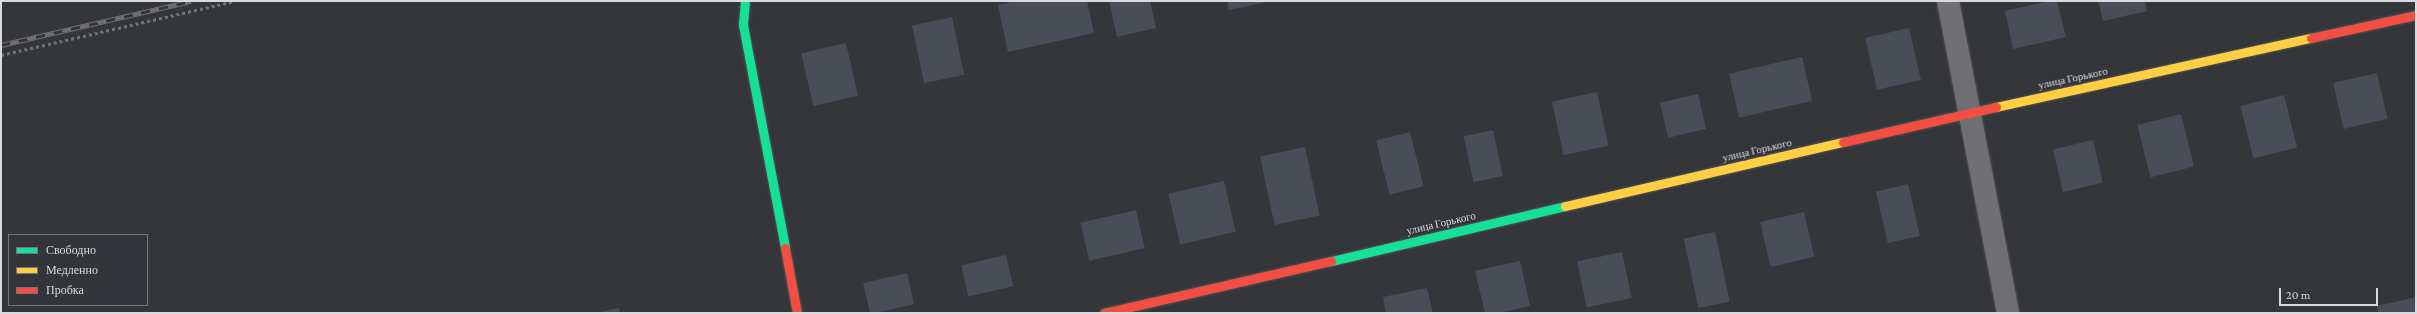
<!DOCTYPE html>
<meta charset="utf-8">
<style>
body{margin:0}
#map{position:relative;width:2417px;height:314px;overflow:hidden;background:#343639;font-family:"Crimson Pro",serif}
div>[style]{position:absolute}
.building>*{inset:0;background:#494d58;transform-origin:0 0}
.path>*{height:2.5px;margin-top:-1.25px;transform-origin:0;background:repeating-linear-gradient(90deg,#717274 0 3px,transparent 0 6px)}
.roads{filter:drop-shadow(0 0 1px #515356) drop-shadow(0 0 1px #515356)}
.street>*{height:22px;margin:-11px;padding:0 11px;transform-origin:11px;border-radius:11px;background:#707072}
.fast>*{height:9px;margin:-4.5px;padding:0 4.5px;transform-origin:4.5px;border-radius:4.5px;background:#16e098}
.slow>*{height:9px;margin:-4.5px;padding:0 4.5px;transform-origin:4.5px;border-radius:4.5px;background:#ffcf43}
.jam>*{height:9px;margin:-4.5px;padding:0 4.5px;transform-origin:4.5px;border-radius:4.5px;background:#f24e42}
.rail>*{height:4.5px;margin-top:-2.25px;transform-origin:0;background:repeating-linear-gradient(90deg,#33353a 0 9px,#707173 0 18px);box-sizing:border-box;border-block:1px solid #707173}
span{translate:-50% -50%;white-space:nowrap;text-align:center;line-height:1.15;-webkit-text-stroke:3px #33353a;paint-order:stroke}
.street-label{font-size:11px;color:#d8dadd}
.frame{position:absolute;inset:0;border:2px solid #d8dadd;pointer-events:none}
.legend{position:absolute;left:8px;top:234px;width:140px;height:72px;box-sizing:border-box;background:#33353a;border:1px solid #75777b;margin:0;padding:5px 7px;list-style:none;font-size:12px;color:#d8dadd}
.legend li{display:flex;align-items:center;gap:8px;height:20px}
.legend b{width:20px;border:1px solid #75777b}
.scale{position:absolute;left:2279px;top:288px;width:99px;height:18px;box-sizing:border-box;border:2px solid #d8dadd;border-top:0;padding-left:5px;font-size:12px;line-height:14px;white-space:nowrap;color:#d8dadd;-webkit-text-stroke:3px #33353a;paint-order:stroke}
</style>
<div id="map">
<div class="building">
<div style="clip-path:polygon(1014px 1px,1087px 1px,1094px 33px,1008px 52px,998px 5px)"></div>
<div style="clip-path:polygon(1109px 1px,1150px 1px,1156px 28px,1117px 37px)"></div>
<div style="clip-path:polygon(1227px 1px,1267px 1px,1267px 2px,1229px 10px)"></div>
<div style="clip-path:polygon(2050px 1px,2057px 1px,2066px 37px,2013px 49px,2005px 11px)"></div>
<div style="clip-path:polygon(2098px 1px,2145px 1px,2147px 11px,2103px 21px)"></div>
<div style="left:952px;top:17px;width:59px;height:41px;rotate:78deg"></div>
<div style="left:1909px;top:28px;width:53px;height:45px;rotate:77deg"></div>
<div style="left:846px;top:43px;width:54px;height:46px;rotate:77deg"></div>
<div style="left:1802px;top:57px;width:45px;height:75px;rotate:77deg"></div>
<div style="left:2377px;top:73px;width:47px;height:45px;rotate:77deg"></div>
<div style="left:1597px;top:92px;width:55px;height:46px;rotate:78deg"></div>
<div style="left:1698px;top:94px;width:36px;height:39px;rotate:77deg"></div>
<div style="left:2284px;top:95px;width:54px;height:45px;rotate:76deg"></div>
<div style="left:2181px;top:114px;width:54px;height:45px;rotate:76deg"></div>
<div style="left:1493px;top:130px;width:47px;height:30px;rotate:78deg"></div>
<div style="left:1410px;top:132px;width:56px;height:35px;rotate:76deg"></div>
<div style="left:2093px;top:140px;width:44px;height:41px;rotate:77deg"></div>
<div style="left:1305px;top:147px;width:70px;height:46px;rotate:78deg"></div>
<div style="left:1224px;top:181px;width:52px;height:57px;rotate:77deg"></div>
<div style="left:1908px;top:184px;width:53px;height:33px;rotate:77deg"></div>
<div style="left:1136px;top:210px;width:39px;height:57px;rotate:77deg"></div>
<div style="left:1804px;top:212px;width:46px;height:45px;rotate:77deg"></div>
<div style="left:1715px;top:232px;width:71px;height:32px;rotate:78deg"></div>
<div style="left:1622px;top:252px;width:47px;height:46px;rotate:78deg"></div>
<div style="left:1006px;top:255px;width:32px;height:46px;rotate:77deg"></div>
<div style="clip-path:polygon(1520px 261px,1530px 306px,1498px 313px,1485px 313px,1475px 271px)"></div>
<div style="left:907px;top:273px;width:32px;height:45px;rotate:77deg"></div>
<div style="clip-path:polygon(1427px 288px,1433px 313px,1386px 313px,1383px 297px)"></div>
<div style="clip-path:polygon(2416px 297px,2416px 313px,2378px 313px,2377px 306px)"></div>
<div style="clip-path:polygon(619px 308px,620px 313px,602px 313px,601px 312px)"></div>
</div>
<div class="path">
<div style="left:1px;top:55px;width:240px;rotate:-13deg"></div>
</div>
<div class="roads">
<div class="street">
<div style="left:1948px;top:1px;width:318px;rotate:79.1deg"></div>
</div>
<div class="fast">
<div style="left:745px;top:1px;width:24px;rotate:95deg"></div>
<div style="left:743px;top:25px;width:227px;rotate:79.3deg"></div>
<div style="left:1331px;top:261px;width:240px;rotate:-13.2deg"></div>
</div>
<div class="slow">
<div style="left:1996px;top:107px;width:322px;rotate:-12.4deg"></div>
<div style="left:1565px;top:206px;width:285px;rotate:-13deg"></div>
</div>
<div class="jam">
<div style="left:2311px;top:38px;width:107px;rotate:-12.4deg"></div>
<div style="left:1843px;top:142px;width:157px;rotate:-12.9deg"></div>
<div style="left:785px;top:248px;width:66px;rotate:79.5deg"></div>
<div style="left:1104px;top:313px;width:233px;rotate:-12.9deg"></div>
</div>
</div>
<div class="rail">
<div style="left:1px;top:45px;width:195px;rotate:-13deg"></div>
</div>
<div class="street-label">
<span style="left:2073px;top:78px;rotate:-12deg">улица Горького</span>
<span style="left:1757px;top:150px;rotate:-13deg">улица Горького</span>
<span style="left:1441px;top:223px;rotate:-13deg">улица Горького</span>
</div>
<div class="frame"></div>
<ul class="legend">
<li><b style="height:5px;background:#16e098"></b>Свободно</li>
<li><b style="height:5px;background:#ffcf43"></b>Медленно</li>
<li><b style="height:5px;background:#f24e42"></b>Пробка</li>
</ul>
<div class="scale">20 m</div>
</div>
